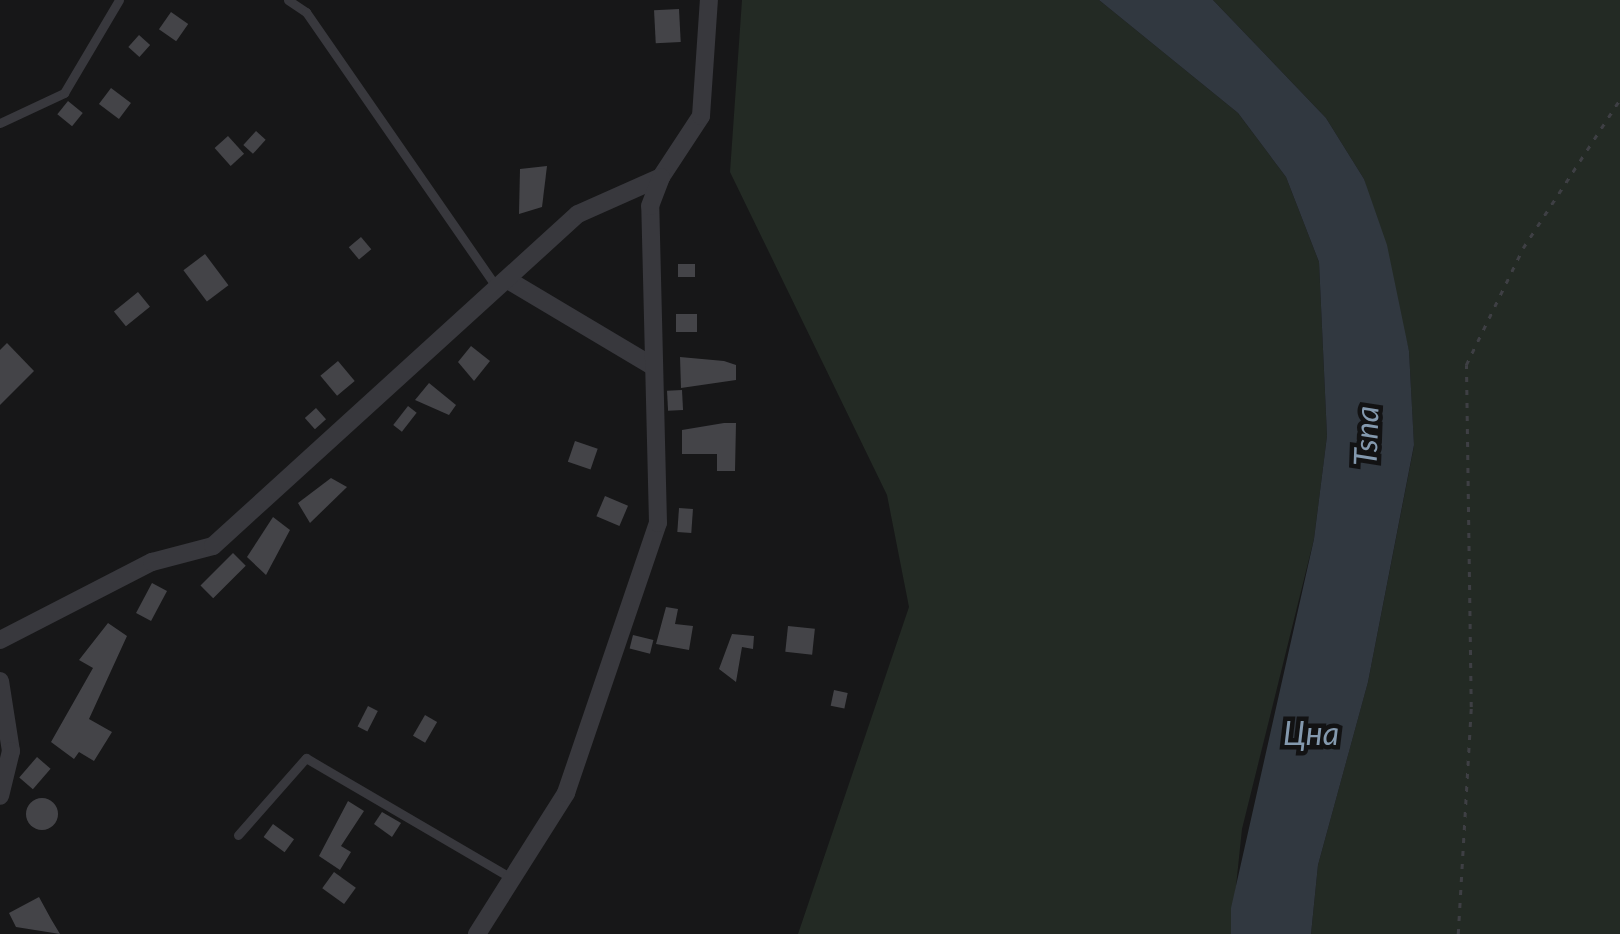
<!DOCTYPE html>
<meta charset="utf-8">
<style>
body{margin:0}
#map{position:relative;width:1620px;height:934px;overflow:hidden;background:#171718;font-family:Lato,sans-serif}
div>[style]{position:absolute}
.green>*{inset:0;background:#232a24}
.water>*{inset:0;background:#313840}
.building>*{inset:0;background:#444448;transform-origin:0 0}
.round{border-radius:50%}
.path>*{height:2.5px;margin-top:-1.25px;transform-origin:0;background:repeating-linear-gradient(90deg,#3e3f44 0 5px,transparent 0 13px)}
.service>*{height:9px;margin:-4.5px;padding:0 4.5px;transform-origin:4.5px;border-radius:4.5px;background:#38383d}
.minor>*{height:18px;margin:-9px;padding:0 9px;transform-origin:9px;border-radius:9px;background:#38383d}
span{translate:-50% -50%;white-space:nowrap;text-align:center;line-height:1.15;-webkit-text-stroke:9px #121213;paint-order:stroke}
.water-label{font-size:32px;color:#8499ae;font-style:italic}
</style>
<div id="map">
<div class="green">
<div style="clip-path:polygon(742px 0,1099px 0,1238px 113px,1286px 177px,1319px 262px,1327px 436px,1314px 539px,1242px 829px,1231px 934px,798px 934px,909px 607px,887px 495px,730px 172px)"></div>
<div style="clip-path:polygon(1213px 0,1620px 0,1620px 934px,1311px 934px,1318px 865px,1368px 682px,1414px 446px,1409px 351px,1364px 179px,1326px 118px)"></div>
</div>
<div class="water">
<div style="clip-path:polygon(1099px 0,1213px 0,1326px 118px,1364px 179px,1387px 245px,1409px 351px,1414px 445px,1368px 682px,1318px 865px,1311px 934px,1231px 934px,1231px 908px,1314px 539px,1327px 436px,1319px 262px,1286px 177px,1238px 113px)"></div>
</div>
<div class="building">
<div style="left:679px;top:9px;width:33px;height:25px;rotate:87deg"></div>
<div style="left:171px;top:12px;width:21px;height:21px;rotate:35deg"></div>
<div style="left:139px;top:35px;width:15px;height:16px;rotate:42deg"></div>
<div style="left:111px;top:88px;width:25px;height:20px;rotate:37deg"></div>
<div style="left:68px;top:101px;width:19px;height:17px;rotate:39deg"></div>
<div style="left:256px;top:131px;width:13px;height:19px;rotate:42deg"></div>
<div style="left:228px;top:136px;width:24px;height:18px;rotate:48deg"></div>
<div style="clip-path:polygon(547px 166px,542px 207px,519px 214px,520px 169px)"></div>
<div style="left:361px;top:237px;width:16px;height:16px;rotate:50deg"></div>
<div style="left:205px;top:254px;width:39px;height:27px;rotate:53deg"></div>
<div style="left:678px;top:264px;width:17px;height:13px"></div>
<div style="left:138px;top:292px;width:19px;height:31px;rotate:51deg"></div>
<div style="left:676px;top:314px;width:21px;height:18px"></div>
<div style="clip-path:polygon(7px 343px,34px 371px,0 405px,0 350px)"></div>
<div style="clip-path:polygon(471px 346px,490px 361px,474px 381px,458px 362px)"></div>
<div style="clip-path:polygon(680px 357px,724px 361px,736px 365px,736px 380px,681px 388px)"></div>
<div style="left:338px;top:361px;width:26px;height:23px;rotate:50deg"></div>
<div style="clip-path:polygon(429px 383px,456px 405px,449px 415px,415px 400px)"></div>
<div style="left:682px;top:390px;width:20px;height:15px;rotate:87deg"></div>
<div style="left:408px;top:406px;width:11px;height:24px;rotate:38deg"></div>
<div style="left:316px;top:408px;width:15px;height:15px;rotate:48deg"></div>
<div style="clip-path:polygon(724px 423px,736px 423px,735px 471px,717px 471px,717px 454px,682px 454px,682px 430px)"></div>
<div style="left:575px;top:441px;width:24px;height:22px;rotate:19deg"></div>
<div style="clip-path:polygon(331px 478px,347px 487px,310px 523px,298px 503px)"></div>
<div style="left:605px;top:496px;width:25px;height:22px;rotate:23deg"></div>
<div style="left:679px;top:508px;width:14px;height:24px;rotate:4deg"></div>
<div style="clip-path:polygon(273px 517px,290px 530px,266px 575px,247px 557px)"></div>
<div style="left:233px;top:553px;width:18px;height:46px;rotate:45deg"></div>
<div style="left:152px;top:583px;width:17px;height:34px;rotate:28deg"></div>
<div style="clip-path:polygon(666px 607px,678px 609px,675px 624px,693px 626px,689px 650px,656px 644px)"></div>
<div style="clip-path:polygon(108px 623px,127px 636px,89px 719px,112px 732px,94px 761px,79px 752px,74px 759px,51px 742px,93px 668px,79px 660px)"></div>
<div style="left:788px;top:626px;width:27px;height:26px;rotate:6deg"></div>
<div style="clip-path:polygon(732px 634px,754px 636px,753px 649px,742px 647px,736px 682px,719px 669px)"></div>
<div style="left:633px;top:635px;width:21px;height:14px;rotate:14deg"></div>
<div style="left:834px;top:690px;width:14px;height:16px;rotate:12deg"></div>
<div style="left:368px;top:706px;width:11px;height:23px;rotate:27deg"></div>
<div style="left:425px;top:715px;width:14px;height:24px;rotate:30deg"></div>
<div style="left:37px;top:757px;width:18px;height:27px;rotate:41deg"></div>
<div class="round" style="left:26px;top:798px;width:32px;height:32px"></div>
<div style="clip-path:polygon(348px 801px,364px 811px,341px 846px,351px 852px,340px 870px,319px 856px)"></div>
<div style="clip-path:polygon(382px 812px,401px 823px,392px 837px,374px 824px)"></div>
<div style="left:273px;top:824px;width:26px;height:16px;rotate:36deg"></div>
<div style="left:334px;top:872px;width:27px;height:20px;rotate:36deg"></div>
<div style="clip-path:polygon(39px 897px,51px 919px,60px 934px,16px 927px,9px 913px)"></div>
</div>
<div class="path">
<div style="left:1458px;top:934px;width:227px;rotate:-86.7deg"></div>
<div style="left:1471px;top:707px;width:342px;rotate:-90.8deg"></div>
<div style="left:1466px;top:365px;width:130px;rotate:-64deg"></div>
<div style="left:1523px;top:248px;width:178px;rotate:-56.9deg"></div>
</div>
<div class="service">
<div style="left:288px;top:0;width:22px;rotate:34deg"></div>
<div style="left:306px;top:12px;width:336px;rotate:55.3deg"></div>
<div style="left:0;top:123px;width:71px;rotate:-25.1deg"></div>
<div style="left:64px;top:93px;width:108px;rotate:-59.4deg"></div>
<div style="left:238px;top:835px;width:103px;rotate:-48.6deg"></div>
<div style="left:306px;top:758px;width:238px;rotate:30.3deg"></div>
</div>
<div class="minor">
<div style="left:508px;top:280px;width:170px;rotate:30.8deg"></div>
<div style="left:0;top:640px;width:171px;rotate:-27.2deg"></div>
<div style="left:152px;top:562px;width:63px;rotate:-14.7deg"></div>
<div style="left:213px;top:546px;width:493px;rotate:-42.3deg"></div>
<div style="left:578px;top:214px;width:91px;rotate:-24deg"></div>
<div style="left:661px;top:177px;width:73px;rotate:-56.7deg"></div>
<div style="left:701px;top:116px;width:116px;rotate:-86.1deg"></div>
<div style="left:0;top:681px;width:71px;rotate:81.1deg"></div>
<div style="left:11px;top:751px;width:46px;rotate:103.7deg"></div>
<div style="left:477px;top:934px;width:167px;rotate:-57.7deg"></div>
<div style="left:566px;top:793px;width:285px;rotate:-71.2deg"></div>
<div style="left:658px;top:523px;width:317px;rotate:-91.4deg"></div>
<div style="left:650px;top:206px;width:31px;rotate:-69deg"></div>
</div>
<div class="water-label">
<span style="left:1366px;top:436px;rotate:-88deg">Tsna</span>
<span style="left:1311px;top:733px">Цна</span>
</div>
</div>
